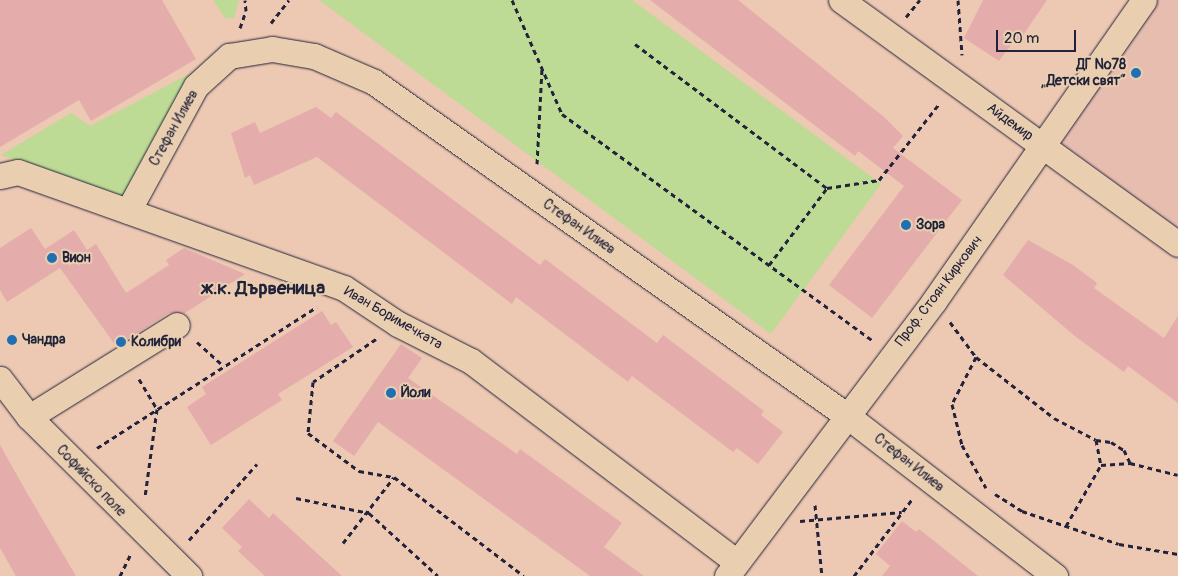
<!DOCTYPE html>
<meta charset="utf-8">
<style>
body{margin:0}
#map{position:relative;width:1178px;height:576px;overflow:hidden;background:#edc8b2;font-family:Pangolin,sans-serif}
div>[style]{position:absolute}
.built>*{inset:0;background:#e6bdae}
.green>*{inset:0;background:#bddb94}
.building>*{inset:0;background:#e4adab}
.path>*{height:3px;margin-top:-1.5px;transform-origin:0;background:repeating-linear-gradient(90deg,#22223b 0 5px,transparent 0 9px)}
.roads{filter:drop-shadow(0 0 1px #22223b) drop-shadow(0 0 1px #22223b)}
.minor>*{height:25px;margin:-12.5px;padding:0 12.5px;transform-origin:12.5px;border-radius:12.5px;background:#e9ceb0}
.dots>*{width:14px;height:14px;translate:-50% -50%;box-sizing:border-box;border:2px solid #e9ceb0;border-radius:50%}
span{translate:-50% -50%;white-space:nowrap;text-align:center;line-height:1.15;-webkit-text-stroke:4px #e9ceb0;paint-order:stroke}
.poi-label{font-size:14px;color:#22223b;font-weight:700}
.right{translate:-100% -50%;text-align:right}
.left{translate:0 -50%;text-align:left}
.street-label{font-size:14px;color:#22223b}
.district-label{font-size:19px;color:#22223b;font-weight:700}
.scale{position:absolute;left:996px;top:30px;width:80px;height:22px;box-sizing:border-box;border:2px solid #22223b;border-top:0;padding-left:6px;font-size:15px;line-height:18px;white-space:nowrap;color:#22223b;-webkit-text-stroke:4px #e9ceb0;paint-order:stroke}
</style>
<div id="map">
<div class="built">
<div style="clip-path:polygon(1144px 0,1178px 0,1178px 244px,1042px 146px)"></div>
</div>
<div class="green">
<div style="clip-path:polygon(213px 0,239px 0,234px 18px,225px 18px)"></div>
<div style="clip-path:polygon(319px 0,632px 0,881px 184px,771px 334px)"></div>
<div style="clip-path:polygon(197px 70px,124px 199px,1px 155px,71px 113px,90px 126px)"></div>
</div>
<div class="building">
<div style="clip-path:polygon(0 0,162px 0,196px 59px,91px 121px,79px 100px,0 147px)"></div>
<div style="clip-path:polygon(650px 0,738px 0,884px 117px,903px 136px,893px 148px,962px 200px,872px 318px,829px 285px,904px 186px,858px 151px,855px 156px)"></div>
<div style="clip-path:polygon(983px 0,1047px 0,1017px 44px,1013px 42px,999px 61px,964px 38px)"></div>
<div style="clip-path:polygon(316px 107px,331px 118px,336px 112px,540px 265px,545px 259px,657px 343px,663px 335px,764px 411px,761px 415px,783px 432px,758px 464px,737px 448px,733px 452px,632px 376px,628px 382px,516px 297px,512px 304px,317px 157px,254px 185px,250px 175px,245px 178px,231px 133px,255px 122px,260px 133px)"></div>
<div style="clip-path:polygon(31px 228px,45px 249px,74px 230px,87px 250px,96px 244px,126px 293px,169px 265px,166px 260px,184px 248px,245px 274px,185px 313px,169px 313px,116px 346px,60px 268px,7px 302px,0 290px,0 248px)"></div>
<div style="clip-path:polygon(1028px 240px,1073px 265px,1097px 283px,1094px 288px,1164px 338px,1178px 316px,1178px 403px,1128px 366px,1124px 372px,1076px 337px,1003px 275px)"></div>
<div style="clip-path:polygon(322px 311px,331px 325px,336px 322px,353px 347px,278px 394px,282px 400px,211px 445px,187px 407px,206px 394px,202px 387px)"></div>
<div style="clip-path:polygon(401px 344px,422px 358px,408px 378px,517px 454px,520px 449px,622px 523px,604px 547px,644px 576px,590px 576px,378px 422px,354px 456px,333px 441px)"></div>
<div style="clip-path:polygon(0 445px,27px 493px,76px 576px,16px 576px,0 548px)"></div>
<div style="clip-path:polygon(249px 499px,269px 518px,273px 513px,342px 576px,265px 576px,238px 551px,242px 547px,222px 528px)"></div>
<div style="clip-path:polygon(902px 521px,916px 532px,919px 529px,978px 576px,882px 576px,890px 566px,876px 554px)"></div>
</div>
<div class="path">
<div style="left:512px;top:0;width:124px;rotate:66.3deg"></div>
<div style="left:562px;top:114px;width:385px;rotate:36.1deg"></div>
<div style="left:958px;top:0;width:55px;rotate:85.8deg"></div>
<div style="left:906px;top:17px;width:22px;rotate:-51deg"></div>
<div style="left:271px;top:23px;width:29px;rotate:-52deg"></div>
<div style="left:240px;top:28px;width:18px;rotate:-71deg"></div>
<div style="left:246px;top:11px;width:11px;rotate:-95deg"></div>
<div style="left:635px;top:44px;width:240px;rotate:36.9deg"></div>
<div style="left:537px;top:164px;width:96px;rotate:-87deg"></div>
<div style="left:769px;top:265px;width:96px;rotate:-53deg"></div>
<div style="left:827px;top:188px;width:53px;rotate:-8.7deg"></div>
<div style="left:879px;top:180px;width:97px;rotate:-51.7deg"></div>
<div style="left:950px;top:322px;width:44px;rotate:53.4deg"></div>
<div style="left:976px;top:357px;width:99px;rotate:38deg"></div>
<div style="left:1054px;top:418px;width:47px;rotate:27.6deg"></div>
<div style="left:1096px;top:440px;width:15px;rotate:8deg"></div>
<div style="left:1111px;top:442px;width:15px;rotate:32deg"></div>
<div style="left:1124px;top:450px;width:14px;rotate:65deg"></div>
<div style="left:376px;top:339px;width:76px;rotate:145.7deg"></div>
<div style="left:313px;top:382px;width:51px;rotate:95.6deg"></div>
<div style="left:308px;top:433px;width:64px;rotate:36.7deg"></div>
<div style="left:359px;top:471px;width:36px;rotate:10deg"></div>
<div style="left:197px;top:342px;width:36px;rotate:42deg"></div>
<div style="left:976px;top:357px;width:53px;rotate:117.1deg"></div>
<div style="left:952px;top:404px;width:42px;rotate:76.3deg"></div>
<div style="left:962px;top:445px;width:49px;rotate:60.8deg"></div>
<div style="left:139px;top:379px;width:35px;rotate:59deg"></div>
<div style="left:157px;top:409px;width:89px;rotate:97.8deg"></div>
<div style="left:1096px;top:440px;width:25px;rotate:79deg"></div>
<div style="left:97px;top:448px;width:261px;rotate:-32.7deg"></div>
<div style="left:995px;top:494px;width:32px;rotate:32deg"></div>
<div style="left:1022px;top:511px;width:102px;rotate:18.8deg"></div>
<div style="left:1119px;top:544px;width:60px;rotate:9.6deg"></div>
<div style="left:296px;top:498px;width:75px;rotate:11.6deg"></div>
<div style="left:369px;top:513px;width:93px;rotate:42.4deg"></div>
<div style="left:815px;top:505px;width:71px;rotate:84.4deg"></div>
<div style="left:800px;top:521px;width:102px;rotate:-5deg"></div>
<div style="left:1066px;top:526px;width:70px;rotate:-60.2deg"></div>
<div style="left:1101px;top:465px;width:29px;rotate:-4deg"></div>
<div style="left:1130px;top:463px;width:49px;rotate:14deg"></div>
<div style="left:189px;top:540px;width:102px;rotate:-48.2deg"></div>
<div style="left:343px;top:543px;width:83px;rotate:-52.3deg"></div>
<div style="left:394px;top:477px;width:163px;rotate:37.3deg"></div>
<div style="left:120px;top:576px;width:25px;rotate:-64deg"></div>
<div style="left:854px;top:576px;width:98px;rotate:-52.9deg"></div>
</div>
<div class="roads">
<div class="minor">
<div style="left:841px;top:0;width:416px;rotate:35.9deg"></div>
<div style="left:0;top:176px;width:18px;rotate:-13deg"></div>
<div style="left:18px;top:172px;width:346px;rotate:19.6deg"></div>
<div style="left:344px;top:288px;width:65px;rotate:33.7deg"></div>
<div style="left:398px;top:324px;width:82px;rotate:26.9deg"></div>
<div style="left:471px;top:361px;width:333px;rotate:37.1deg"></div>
<div style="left:128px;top:211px;width:142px;rotate:-61.5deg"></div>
<div style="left:196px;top:86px;width:45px;rotate:-42.3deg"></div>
<div style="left:229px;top:56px;width:44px;rotate:-9.2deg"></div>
<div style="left:272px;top:49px;width:43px;rotate:9.5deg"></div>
<div style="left:314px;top:56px;width:65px;rotate:23.4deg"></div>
<div style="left:374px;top:82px;width:578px;rotate:35.2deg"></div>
<div style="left:846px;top:415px;width:264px;rotate:37.6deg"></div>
<div style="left:0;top:379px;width:48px;rotate:52.7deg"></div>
<div style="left:29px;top:417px;width:226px;rotate:44.8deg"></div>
<div style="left:29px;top:417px;width:174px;rotate:-31.9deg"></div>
<div style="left:727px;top:576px;width:344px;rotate:-53deg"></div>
<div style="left:934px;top:301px;width:367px;rotate:-55.1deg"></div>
</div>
</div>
<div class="dots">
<div style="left:1136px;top:73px;background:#1f6fb2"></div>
<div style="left:906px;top:225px;background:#1f6fb2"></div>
<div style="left:52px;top:258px;background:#1f6fb2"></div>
<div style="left:12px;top:340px;background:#1f6fb2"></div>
<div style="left:121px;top:342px;background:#1f6fb2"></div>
<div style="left:391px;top:393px;background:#1f6fb2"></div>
</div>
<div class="poi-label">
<span class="right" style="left:1126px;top:73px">ДГ №78<br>„Детски свят“</span>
<span class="left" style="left:916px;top:225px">Зора</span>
<span class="left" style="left:62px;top:258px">Вион</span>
<span class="left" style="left:22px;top:340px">Чандра</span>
<span class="left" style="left:131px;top:342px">Колибри</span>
<span class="left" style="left:401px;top:393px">Йоли</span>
</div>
<div class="street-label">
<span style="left:1010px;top:122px;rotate:36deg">Айдемир</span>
<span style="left:174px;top:128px;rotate:-61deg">Стефан Илиев</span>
<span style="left:579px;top:227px;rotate:35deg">Стефан Илиев</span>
<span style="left:939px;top:291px;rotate:-53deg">Проф. Стоян Киркович</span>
<span style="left:393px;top:318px;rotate:30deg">Иван Боримечката</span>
<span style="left:909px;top:463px;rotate:38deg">Стефан Илиев</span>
<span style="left:91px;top:481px;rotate:46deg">Софийско поле</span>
</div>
<div class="district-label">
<span style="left:263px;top:289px">ж.к. Дървеница</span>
</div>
<div class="scale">20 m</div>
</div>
